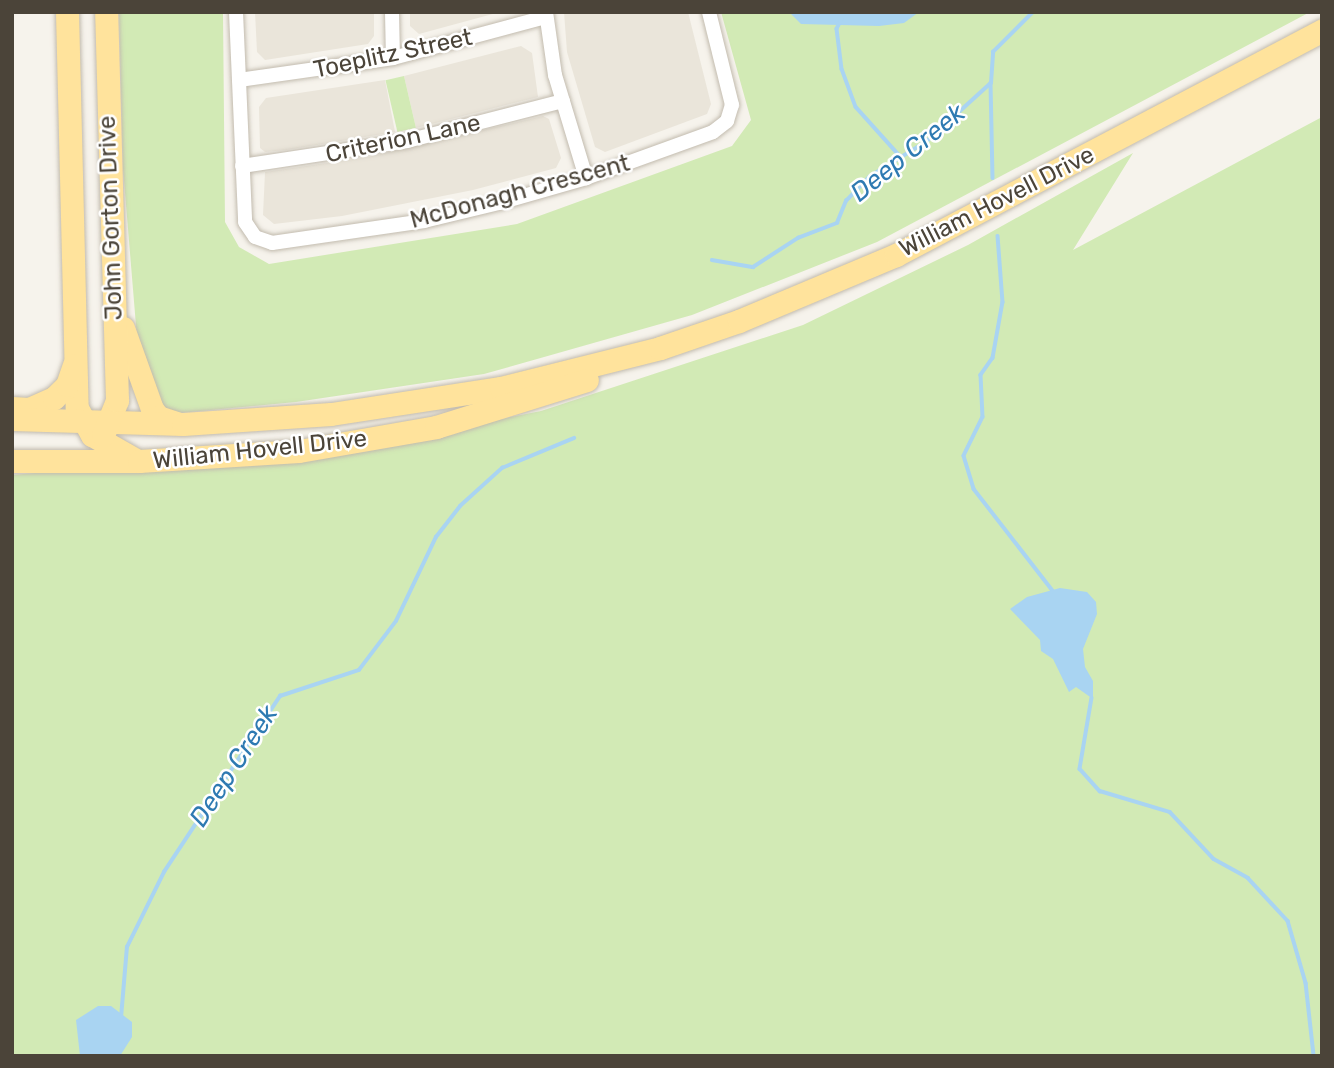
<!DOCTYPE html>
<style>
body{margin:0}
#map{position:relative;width:1334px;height:1068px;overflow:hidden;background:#f6f3ec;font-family:Rubik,sans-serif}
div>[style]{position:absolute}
.residential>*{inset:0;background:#eae5da}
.green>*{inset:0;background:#d2eab5;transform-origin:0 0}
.water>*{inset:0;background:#a9d4f2}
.stream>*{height:3.5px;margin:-1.75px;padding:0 1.75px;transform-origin:1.75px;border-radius:1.75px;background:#a9d4f2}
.roads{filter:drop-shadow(0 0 2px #c2bbae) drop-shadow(0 0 2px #c2bbae)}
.street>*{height:14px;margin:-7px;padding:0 7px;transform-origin:7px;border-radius:7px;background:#fff}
.primary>*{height:23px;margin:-11.5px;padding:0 11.5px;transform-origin:11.5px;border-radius:11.5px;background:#ffe39c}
span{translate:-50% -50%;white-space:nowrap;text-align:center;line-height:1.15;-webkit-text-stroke:5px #fff;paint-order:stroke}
.street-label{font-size:24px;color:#4b4439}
.water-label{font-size:26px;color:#2e7ab2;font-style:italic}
.frame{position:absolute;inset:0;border:14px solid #4b4439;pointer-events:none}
</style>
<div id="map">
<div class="residential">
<div style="clip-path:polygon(255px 12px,374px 12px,374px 36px,368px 44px,265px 60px,257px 52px)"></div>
<div style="clip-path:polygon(410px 12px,500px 12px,419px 34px,410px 26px)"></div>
<div style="clip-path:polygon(564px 12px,688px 12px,711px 104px,707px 114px,605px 152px,595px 147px,567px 52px)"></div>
<div style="clip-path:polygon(521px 46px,532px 53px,538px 97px,416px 128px,404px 76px)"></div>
<div style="clip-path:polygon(385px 80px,395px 132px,286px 150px,265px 152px,260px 148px,259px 107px,266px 98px)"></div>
<div style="clip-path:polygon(543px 116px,549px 119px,561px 158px,556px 168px,473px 190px,342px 216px,274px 224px,263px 215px,265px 172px,368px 157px)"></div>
</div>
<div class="green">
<div style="clip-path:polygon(119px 12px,223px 12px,225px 222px,239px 247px,269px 264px,517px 224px,732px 146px,751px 120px,721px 12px,1310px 12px,877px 242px,692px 315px,484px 374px,296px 402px,179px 413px,164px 410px,138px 350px,123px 168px)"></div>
<div style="left:404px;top:76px;width:53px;height:19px;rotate:77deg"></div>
<div style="clip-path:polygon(1322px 117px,1322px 1056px,12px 1056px,12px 475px,380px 443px,541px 411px,803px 325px,968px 245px,1133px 153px,1073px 250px)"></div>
</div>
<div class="water">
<div style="clip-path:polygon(789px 12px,919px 12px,904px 23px,879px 26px,801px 24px)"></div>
<div style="clip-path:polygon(1060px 588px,1087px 592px,1096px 602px,1097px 614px,1083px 649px,1085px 667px,1093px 681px,1093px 699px,1076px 687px,1069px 692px,1053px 659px,1041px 651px,1040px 640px,1010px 609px,1027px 597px)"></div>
<div style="clip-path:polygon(98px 1006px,111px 1006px,132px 1022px,132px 1037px,120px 1056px,80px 1056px,76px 1020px)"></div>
</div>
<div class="stream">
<div style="left:846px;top:12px;width:19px;rotate:118deg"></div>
<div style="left:837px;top:29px;width:40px;rotate:82.9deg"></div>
<div style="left:842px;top:69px;width:40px;rotate:69.8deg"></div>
<div style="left:856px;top:107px;width:66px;rotate:48.1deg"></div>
<div style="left:991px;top:83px;width:95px;rotate:88.8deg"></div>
<div style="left:998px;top:236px;width:66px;rotate:85.7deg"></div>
<div style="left:1003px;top:302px;width:57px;rotate:100.1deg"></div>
<div style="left:993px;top:358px;width:21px;rotate:125deg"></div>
<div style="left:981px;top:375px;width:42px;rotate:87.3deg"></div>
<div style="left:983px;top:417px;width:43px;rotate:116deg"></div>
<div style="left:964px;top:456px;width:34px;rotate:73deg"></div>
<div style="left:974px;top:489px;width:129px;rotate:52.2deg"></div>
<div style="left:712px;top:260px;width:42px;rotate:9.7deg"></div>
<div style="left:753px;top:267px;width:54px;rotate:-32.8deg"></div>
<div style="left:798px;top:238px;width:42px;rotate:-21deg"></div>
<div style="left:837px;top:223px;width:24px;rotate:-68deg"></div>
<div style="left:846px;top:201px;width:33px;rotate:-46deg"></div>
<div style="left:869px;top:177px;width:68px;rotate:-31.8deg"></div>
<div style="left:927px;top:141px;width:86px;rotate:-42.2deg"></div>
<div style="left:991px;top:83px;width:31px;rotate:-86deg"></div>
<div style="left:993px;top:52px;width:57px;rotate:-45deg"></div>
<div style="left:1092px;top:698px;width:72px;rotate:99.6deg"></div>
<div style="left:1080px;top:769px;width:30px;rotate:48deg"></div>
<div style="left:1100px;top:791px;width:73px;rotate:16.7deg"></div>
<div style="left:1170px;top:812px;width:64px;rotate:46.9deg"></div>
<div style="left:1214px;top:859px;width:39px;rotate:29deg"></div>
<div style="left:1248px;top:878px;width:59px;rotate:47.1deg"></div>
<div style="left:1288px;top:921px;width:65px;rotate:73.8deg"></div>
<div style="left:1306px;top:983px;width:73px;rotate:83.7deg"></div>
<div style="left:121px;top:1018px;width:71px;rotate:-85.2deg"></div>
<div style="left:127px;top:947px;width:84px;rotate:-63.7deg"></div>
<div style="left:164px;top:872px;width:211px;rotate:-56.6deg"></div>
<div style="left:280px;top:696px;width:83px;rotate:-18.2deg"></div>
<div style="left:359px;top:670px;width:61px;rotate:-52.9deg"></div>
<div style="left:396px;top:621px;width:93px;rotate:-64.5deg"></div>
<div style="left:436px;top:537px;width:39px;rotate:-52deg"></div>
<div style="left:460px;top:506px;width:57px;rotate:-42.1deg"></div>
<div style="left:502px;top:468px;width:78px;rotate:-22.6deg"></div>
</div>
<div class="roads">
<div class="street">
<div style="left:236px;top:12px;width:210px;rotate:87.5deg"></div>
<div style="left:245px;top:222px;width:18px;rotate:56deg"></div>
<div style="left:255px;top:237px;width:18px;rotate:19deg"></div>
<div style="left:272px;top:243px;width:154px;rotate:-8.2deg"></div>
<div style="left:424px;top:221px;width:77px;rotate:-13.5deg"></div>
<div style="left:499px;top:203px;width:91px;rotate:-16deg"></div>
<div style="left:586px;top:178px;width:135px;rotate:-19.9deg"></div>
<div style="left:713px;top:132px;width:18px;rotate:-38deg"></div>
<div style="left:727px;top:121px;width:17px;rotate:-73deg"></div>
<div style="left:732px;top:105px;width:96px;rotate:-103.9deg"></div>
<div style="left:392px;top:12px;width:46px;rotate:88.8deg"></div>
<div style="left:546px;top:12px;width:64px;rotate:81.9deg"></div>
<div style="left:555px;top:75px;width:108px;rotate:73.2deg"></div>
<div style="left:239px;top:80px;width:156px;rotate:-8.1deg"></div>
<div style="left:393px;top:58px;width:158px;rotate:-15deg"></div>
<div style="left:242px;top:166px;width:167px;rotate:-8.6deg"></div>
<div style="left:407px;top:141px;width:161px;rotate:-14.4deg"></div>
</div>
<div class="primary">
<div style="left:67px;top:12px;width:396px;rotate:88.6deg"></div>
<div style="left:77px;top:408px;width:31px;rotate:61deg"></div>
<div style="left:92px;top:435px;width:51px;rotate:29.6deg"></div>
<div style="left:123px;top:328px;width:86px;rotate:70.3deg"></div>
<div style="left:152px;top:409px;width:10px;rotate:53deg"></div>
<div style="left:158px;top:417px;width:20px;rotate:18deg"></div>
<div style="left:12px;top:408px;width:17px;rotate:3deg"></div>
<div style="left:29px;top:409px;width:27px;rotate:-24deg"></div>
<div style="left:54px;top:398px;width:18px;rotate:-45deg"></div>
<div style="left:67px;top:385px;width:21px;rotate:-71deg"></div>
<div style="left:12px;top:419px;width:171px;rotate:1.7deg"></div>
<div style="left:183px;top:424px;width:148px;rotate:-3.9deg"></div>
<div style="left:331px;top:414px;width:172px;rotate:-8.7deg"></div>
<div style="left:501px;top:388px;width:164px;rotate:-14.1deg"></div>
<div style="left:660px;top:348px;width:83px;rotate:-18.9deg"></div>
<div style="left:739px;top:321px;width:170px;rotate:-22.8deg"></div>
<div style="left:896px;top:255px;width:482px;rotate:-27.8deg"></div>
<div style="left:103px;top:435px;width:38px;rotate:-68deg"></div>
<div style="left:117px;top:400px;width:388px;rotate:-91.6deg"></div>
<div style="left:12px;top:461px;width:127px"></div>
<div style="left:139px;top:461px;width:160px;rotate:-3.6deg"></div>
<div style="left:299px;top:451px;width:139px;rotate:-9.9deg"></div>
<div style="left:436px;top:427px;width:158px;rotate:-17.3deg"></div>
</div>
</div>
<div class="street-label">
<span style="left:393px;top:54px;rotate:-12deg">Toeplitz Street</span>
<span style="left:403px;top:139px;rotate:-12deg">Criterion Lane</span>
<span style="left:520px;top:192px;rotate:-15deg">McDonagh Crescent</span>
<span style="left:997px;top:202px;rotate:-27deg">William Hovell Drive</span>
<span style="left:111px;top:218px;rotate:-92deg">John Gorton Drive</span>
<span style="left:260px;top:450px;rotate:-6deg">William Hovell Drive</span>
</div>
<div class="water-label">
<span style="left:908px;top:153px;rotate:-39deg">Deep Creek</span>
<span style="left:234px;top:766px;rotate:-57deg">Deep Creek</span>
</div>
<div class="frame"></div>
</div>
